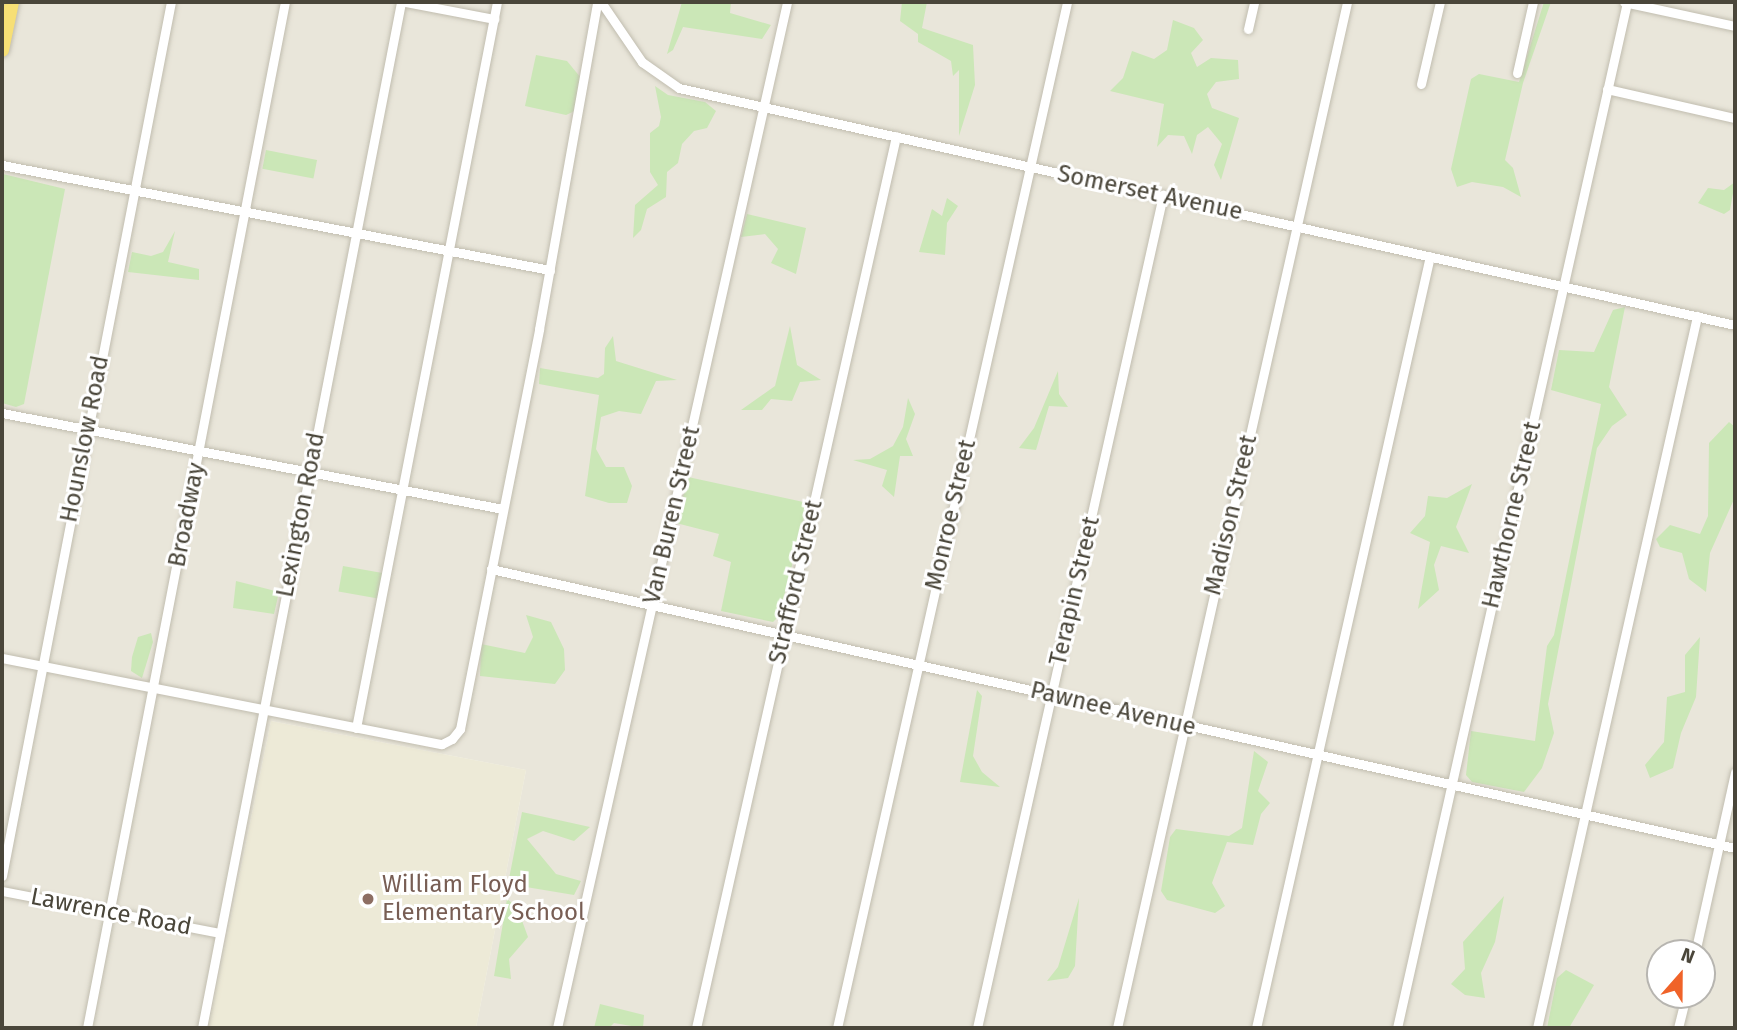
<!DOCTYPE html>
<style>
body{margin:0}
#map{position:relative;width:1737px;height:1030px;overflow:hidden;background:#f5f4ec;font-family:"Fira Sans",sans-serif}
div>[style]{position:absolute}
.residential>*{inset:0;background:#e9e6da}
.education>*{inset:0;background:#edead7}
.green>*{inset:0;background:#cbe7b7;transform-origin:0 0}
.roads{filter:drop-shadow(0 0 2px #c1bdaf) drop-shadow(0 0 2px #c1bdaf)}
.minor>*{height:9px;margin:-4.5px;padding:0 4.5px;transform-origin:4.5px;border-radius:4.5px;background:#fff}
.highway>*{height:14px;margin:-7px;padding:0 7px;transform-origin:7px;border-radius:7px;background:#f7df75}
.dots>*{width:19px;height:19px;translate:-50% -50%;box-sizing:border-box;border:4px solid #fff;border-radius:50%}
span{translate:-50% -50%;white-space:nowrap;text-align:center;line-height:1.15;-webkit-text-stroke:6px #fff;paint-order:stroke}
.street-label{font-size:24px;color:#4a463a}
.education-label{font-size:24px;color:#785e54}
.left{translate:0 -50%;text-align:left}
.frame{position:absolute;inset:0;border:4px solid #4a463a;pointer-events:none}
.north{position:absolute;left:1646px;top:939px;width:70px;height:70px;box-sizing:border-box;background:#fff;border:2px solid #b7b5b0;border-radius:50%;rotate:21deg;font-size:19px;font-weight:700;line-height:28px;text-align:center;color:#4a463a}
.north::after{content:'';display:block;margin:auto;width:24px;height:32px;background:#f06329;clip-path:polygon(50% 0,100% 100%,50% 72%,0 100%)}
</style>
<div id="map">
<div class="residential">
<div style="clip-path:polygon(evenodd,2px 2px,1735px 2px,1735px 1028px,476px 1028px,526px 770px,271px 721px,208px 1028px,2px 1028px,2px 2px,1660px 953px,1702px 953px,1702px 995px,1660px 995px,1660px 953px)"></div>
</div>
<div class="education">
<div style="clip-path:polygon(271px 721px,526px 770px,476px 1028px,208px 1028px)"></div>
</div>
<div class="green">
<div style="clip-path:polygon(682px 2px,731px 2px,730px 13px,771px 25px,762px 39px,683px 27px,673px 50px,667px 54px)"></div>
<div style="clip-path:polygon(902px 2px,927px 2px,922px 28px,973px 45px,975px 85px,959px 136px,959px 70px,953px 76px,951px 61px,918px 42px,918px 34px,900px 21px)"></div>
<div style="clip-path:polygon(1544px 2px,1551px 2px,1523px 83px,1505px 160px,1513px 168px,1521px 197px,1503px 187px,1472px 182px,1457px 187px,1451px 169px,1471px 79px,1479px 74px,1519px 82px)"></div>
<div style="clip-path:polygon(1173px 20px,1194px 28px,1203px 40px,1191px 53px,1197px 67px,1211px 58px,1238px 60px,1239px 79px,1216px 82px,1207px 94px,1212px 108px,1239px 118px,1221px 180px,1214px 165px,1222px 144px,1208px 127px,1197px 135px,1192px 154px,1184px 136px,1168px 135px,1157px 147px,1164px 104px,1110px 91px,1123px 78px,1132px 51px,1154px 59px,1167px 50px)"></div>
<div style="clip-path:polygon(536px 55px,567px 61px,581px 78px,575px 111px,566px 115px,525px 106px)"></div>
<div style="clip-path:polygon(655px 86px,668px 95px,705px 102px,716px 111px,707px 128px,694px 131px,682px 144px,678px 163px,667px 172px,666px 197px,647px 209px,641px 230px,633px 238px,635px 205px,658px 185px,650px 172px,650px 133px,659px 126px,661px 117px)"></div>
<div style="left:266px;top:150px;width:52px;height:19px;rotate:11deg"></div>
<div style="clip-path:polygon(3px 174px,65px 189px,24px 404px,16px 407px,2px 403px)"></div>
<div style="clip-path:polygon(1735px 182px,1730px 210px,1724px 214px,1698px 203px,1708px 188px,1724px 190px)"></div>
<div style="clip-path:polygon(947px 198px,958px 206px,947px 223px,945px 255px,919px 252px,932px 209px,942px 216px)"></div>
<div style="clip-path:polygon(747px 214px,806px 228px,796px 274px,771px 263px,778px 249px,765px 234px,741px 237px)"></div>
<div style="clip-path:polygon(175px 231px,168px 262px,199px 269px,199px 280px,128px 272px,132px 252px,151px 256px,163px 252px)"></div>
<div style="clip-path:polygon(1625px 307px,1609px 387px,1627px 415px,1612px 426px,1597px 448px,1548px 704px,1554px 733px,1542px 768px,1524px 792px,1472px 782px,1466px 775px,1471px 731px,1535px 741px,1547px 646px,1554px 635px,1601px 404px,1551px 390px,1559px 350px,1594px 352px,1613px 310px)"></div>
<div style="clip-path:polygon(790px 326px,797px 365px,821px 380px,800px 382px,792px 401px,771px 399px,762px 410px,741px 410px,775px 386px)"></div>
<div style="clip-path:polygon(613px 336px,616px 361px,677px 380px,656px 381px,641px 414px,619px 411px,601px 417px,596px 449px,606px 467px,624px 467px,632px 486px,627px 503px,609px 503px,585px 496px,599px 395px,539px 384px,540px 368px,598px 378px,604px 374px,605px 348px)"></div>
<div style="clip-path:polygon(1058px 371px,1059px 394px,1068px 407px,1049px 406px,1036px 450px,1019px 448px,1034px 428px)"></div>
<div style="clip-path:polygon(908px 398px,915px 414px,906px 439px,913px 456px,900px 456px,894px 497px,882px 486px,887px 470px,853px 460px,870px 459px,893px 446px,903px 427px)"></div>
<div style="clip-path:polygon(1729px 422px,1735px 427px,1735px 497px,1710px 553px,1706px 592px,1689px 579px,1682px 553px,1660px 547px,1656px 539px,1670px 525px,1700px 534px,1708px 516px,1709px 443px)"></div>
<div style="clip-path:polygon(688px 477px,808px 503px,779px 616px,773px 622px,721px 611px,731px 562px,713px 556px,719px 534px,676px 523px)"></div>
<div style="clip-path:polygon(1472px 484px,1456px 527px,1469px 553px,1441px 546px,1434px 565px,1439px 590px,1418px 609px,1430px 542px,1410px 533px,1425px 516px,1428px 496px,1447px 498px)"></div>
<div style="left:343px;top:566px;width:40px;height:26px;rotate:10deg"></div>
<div style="clip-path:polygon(236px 581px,279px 592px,274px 614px,233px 608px)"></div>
<div style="clip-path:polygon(526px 615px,551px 622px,564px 649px,565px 670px,555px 684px,480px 676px,481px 644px,525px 653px,533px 637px)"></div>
<div style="clip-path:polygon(151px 633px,153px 642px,142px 678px,131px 671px,132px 657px,138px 637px)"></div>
<div style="clip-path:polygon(1700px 637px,1696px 697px,1681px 733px,1673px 768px,1650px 778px,1645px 765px,1664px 742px,1667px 697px,1685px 692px,1685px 655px)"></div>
<div style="clip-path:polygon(977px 690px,982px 696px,973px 756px,982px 772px,1000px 787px,960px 782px)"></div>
<div style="clip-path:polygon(1254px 751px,1268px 762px,1258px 791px,1270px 803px,1261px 814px,1253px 845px,1227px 842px,1212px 883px,1225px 906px,1215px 913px,1167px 900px,1161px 891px,1170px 837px,1176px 829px,1229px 836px,1242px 828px)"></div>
<div style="clip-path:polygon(522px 812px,590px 827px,574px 841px,543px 831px,527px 839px,556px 874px,581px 881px,574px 895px,508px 884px)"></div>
<div style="clip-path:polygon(1504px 896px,1495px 942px,1481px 973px,1485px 998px,1465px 995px,1451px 984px,1465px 969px,1463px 942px)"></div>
<div style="clip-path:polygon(1079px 898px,1075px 966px,1068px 978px,1047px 981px,1058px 967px)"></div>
<div style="clip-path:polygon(507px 899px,517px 907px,528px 937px,509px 959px,511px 979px,494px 976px)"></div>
<div style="clip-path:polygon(1566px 970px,1594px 985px,1569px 1028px,1547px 1028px,1557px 978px)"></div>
<div style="clip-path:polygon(600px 1004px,644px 1015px,643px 1028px,614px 1023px,609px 1028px,594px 1028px)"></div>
</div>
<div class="roads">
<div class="minor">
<div style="left:405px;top:2px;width:91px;rotate:10.8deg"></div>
<div style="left:601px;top:2px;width:73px;rotate:55.7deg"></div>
<div style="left:642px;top:62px;width:45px;rotate:35.1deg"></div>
<div style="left:679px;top:88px;width:1082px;rotate:12.65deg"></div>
<div style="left:1624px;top:2px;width:114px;rotate:12.2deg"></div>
<div style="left:1248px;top:29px;width:28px;rotate:-77deg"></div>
<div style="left:1517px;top:73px;width:73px;rotate:-77.3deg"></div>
<div style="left:1421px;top:84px;width:84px;rotate:-77deg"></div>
<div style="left:1607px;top:89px;width:131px;rotate:12.8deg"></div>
<div style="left:2px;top:165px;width:558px;rotate:10.85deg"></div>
<div style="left:2px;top:413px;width:510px;rotate:10.85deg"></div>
<div style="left:491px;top:569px;width:1275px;rotate:12.64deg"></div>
<div style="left:2px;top:658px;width:448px;rotate:11.1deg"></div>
<div style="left:442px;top:744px;width:11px;rotate:-27deg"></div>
<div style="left:452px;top:739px;width:13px;rotate:-51deg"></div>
<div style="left:460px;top:729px;width:408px;rotate:-78.8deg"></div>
<div style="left:539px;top:329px;width:332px;rotate:-79.9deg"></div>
<div style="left:356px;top:728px;width:740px;rotate:-79.01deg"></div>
<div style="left:2px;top:876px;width:890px;rotate:-79.06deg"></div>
<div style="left:2px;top:891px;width:222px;rotate:10.9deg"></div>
<div style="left:1695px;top:953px;width:185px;rotate:-77.5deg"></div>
<div style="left:87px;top:1028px;width:1045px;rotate:-79.08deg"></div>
<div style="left:202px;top:1028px;width:1045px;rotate:-79.02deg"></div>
<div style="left:557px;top:1028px;width:1051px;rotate:-77.36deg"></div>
<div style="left:696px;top:1028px;width:914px;rotate:-77.36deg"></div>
<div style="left:837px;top:1028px;width:1051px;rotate:-77.36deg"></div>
<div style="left:977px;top:1028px;width:854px;rotate:-77.41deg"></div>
<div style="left:1117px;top:1028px;width:1051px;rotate:-77.36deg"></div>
<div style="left:1256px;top:1028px;width:791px;rotate:-77.3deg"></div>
<div style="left:1397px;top:1028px;width:1051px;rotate:-77.36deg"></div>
<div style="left:1537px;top:1028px;width:730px;rotate:-77.33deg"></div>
<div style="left:1678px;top:1028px;width:34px;rotate:-76deg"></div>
</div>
<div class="highway">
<div style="left:2px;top:50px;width:49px;rotate:-78.2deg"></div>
</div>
</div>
<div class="dots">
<div style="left:368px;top:899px;background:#8d6e63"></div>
</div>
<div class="street-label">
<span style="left:1150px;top:193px;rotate:12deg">Somerset Avenue</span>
<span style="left:85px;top:439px;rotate:-79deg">Hounslow Road</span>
<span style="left:187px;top:515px;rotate:-79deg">Broadway</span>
<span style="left:301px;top:515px;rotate:-79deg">Lexington Road</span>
<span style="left:672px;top:515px;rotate:-77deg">Van Buren Street</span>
<span style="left:951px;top:515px;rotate:-77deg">Monroe Street</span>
<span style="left:1231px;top:515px;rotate:-77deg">Madison Street</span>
<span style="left:1512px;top:515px;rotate:-77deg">Hawthorne Street</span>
<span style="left:796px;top:582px;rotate:-77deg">Strafford Street</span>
<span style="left:1075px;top:591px;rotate:-77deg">Terapin Street</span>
<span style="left:1113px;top:709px;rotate:13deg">Pawnee Avenue</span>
<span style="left:111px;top:912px;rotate:11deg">Lawrence Road</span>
</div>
<div class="education-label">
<span class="left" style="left:382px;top:899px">William Floyd<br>Elementary School</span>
</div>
<div class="frame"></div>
<div class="north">N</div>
</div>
